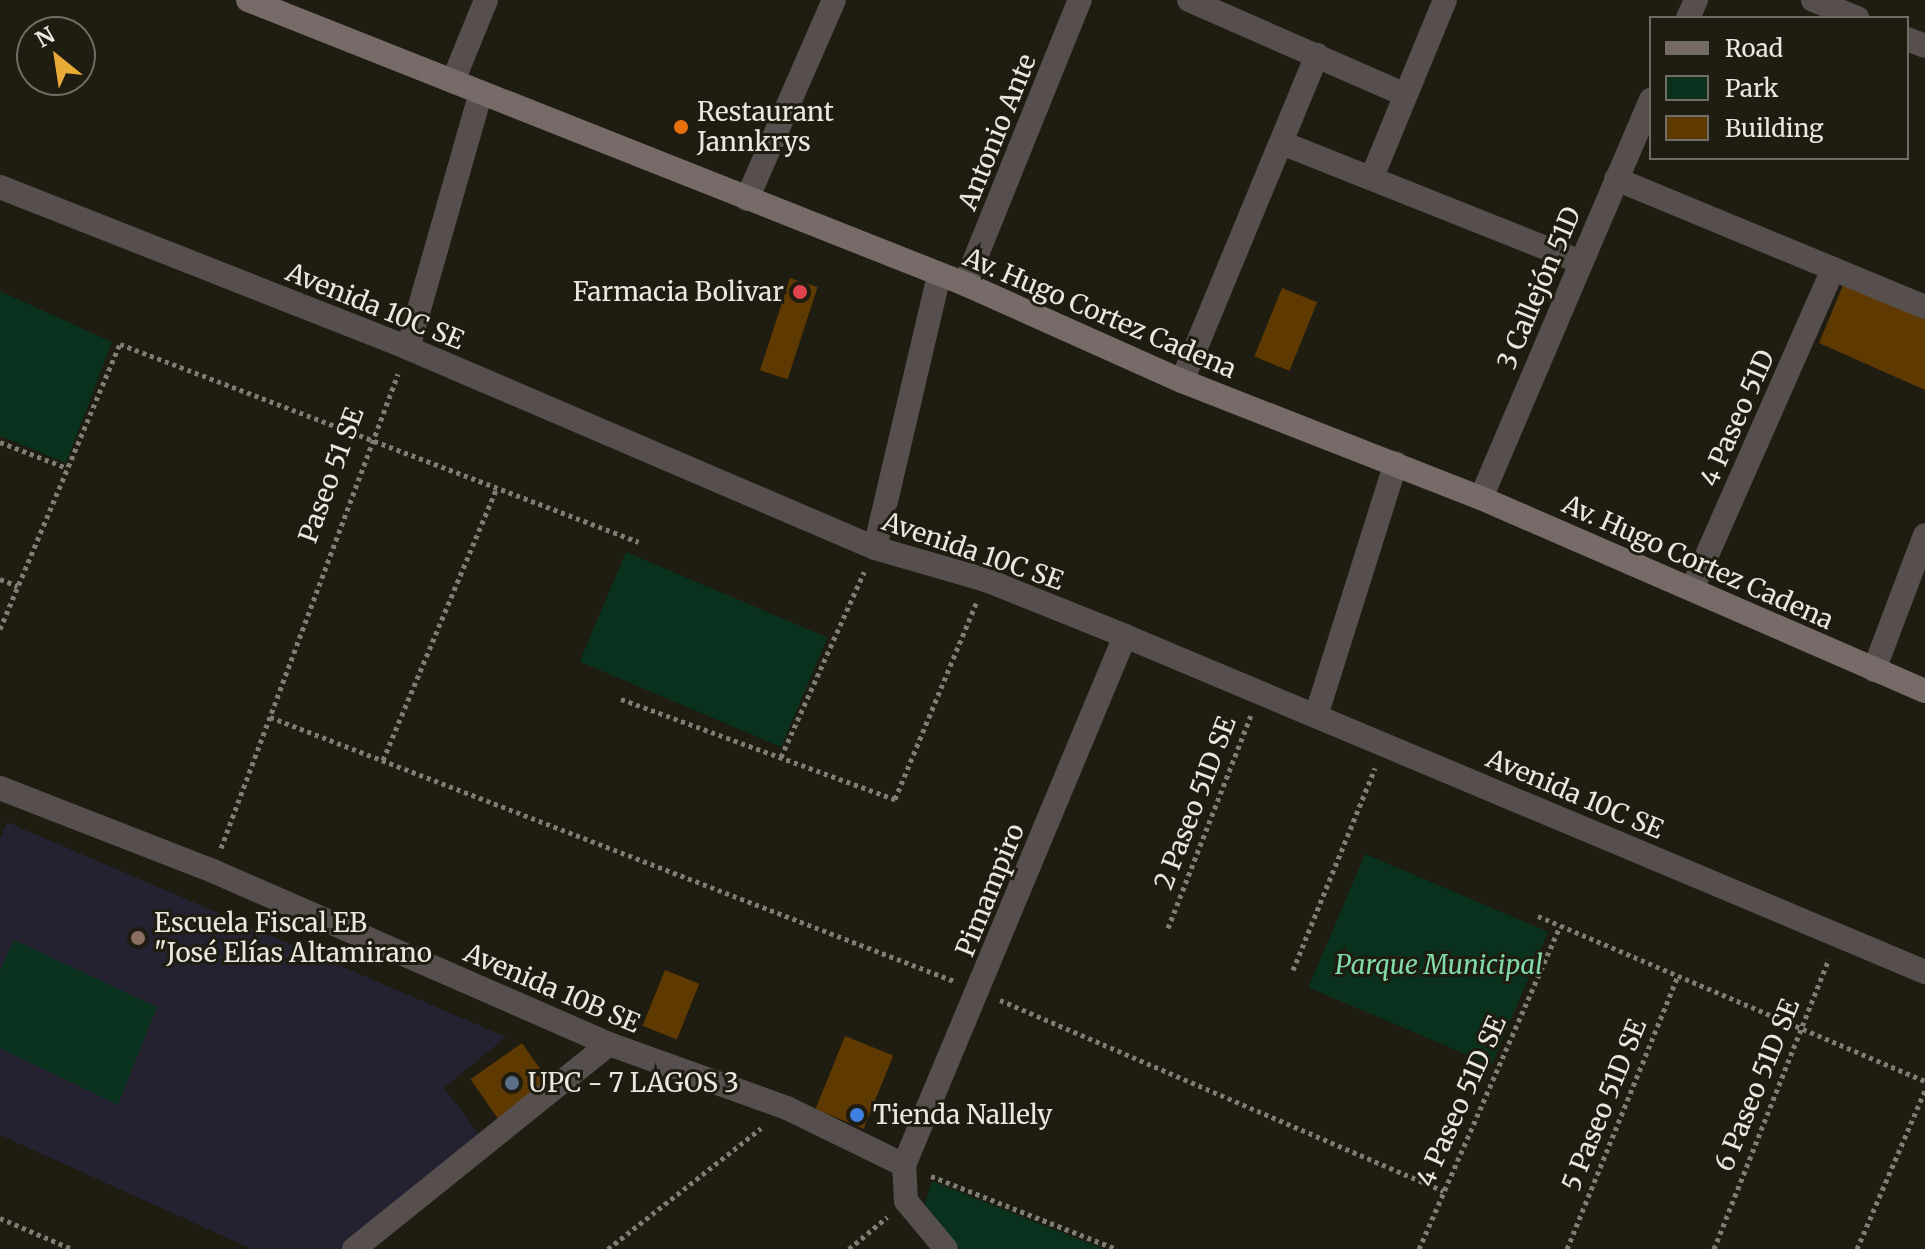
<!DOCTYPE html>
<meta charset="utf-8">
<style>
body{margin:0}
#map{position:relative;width:1925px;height:1249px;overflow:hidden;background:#1f1c11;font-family:Merriweather,serif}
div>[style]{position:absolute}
.education>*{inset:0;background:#242131}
.green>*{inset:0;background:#09311d;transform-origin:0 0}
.building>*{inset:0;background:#5e3900;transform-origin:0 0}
.path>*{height:5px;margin-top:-2.5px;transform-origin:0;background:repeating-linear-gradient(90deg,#807d74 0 4px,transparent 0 8px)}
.street>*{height:24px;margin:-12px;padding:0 12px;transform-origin:12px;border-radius:12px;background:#564f4d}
.secondary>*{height:24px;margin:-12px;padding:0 12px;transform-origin:12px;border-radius:12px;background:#766b69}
.dots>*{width:22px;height:22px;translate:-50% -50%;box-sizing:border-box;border:4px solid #1f1c11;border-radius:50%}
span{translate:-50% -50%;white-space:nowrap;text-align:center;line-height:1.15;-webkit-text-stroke:6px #1f1c11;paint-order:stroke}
.poi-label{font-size:26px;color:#eae8e0}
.left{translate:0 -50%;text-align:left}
.right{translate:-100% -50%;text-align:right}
.street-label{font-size:26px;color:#eae8e0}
.park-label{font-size:26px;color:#82dba7;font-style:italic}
.legend{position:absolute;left:1649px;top:16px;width:260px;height:144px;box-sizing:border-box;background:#1f1c11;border:2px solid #706e64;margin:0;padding:10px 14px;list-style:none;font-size:24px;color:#eae8e0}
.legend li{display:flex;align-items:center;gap:16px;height:40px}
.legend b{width:40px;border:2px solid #706e64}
.north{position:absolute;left:16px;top:16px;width:80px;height:80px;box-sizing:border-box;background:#1f1c11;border:2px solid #706e64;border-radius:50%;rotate:330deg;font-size:22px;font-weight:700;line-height:32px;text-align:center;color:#eae8e0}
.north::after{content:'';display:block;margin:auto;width:28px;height:36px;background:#e9ab38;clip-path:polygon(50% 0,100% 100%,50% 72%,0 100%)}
</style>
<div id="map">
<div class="education">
<div style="clip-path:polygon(7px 822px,506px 1037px,444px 1088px,482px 1138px,341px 1249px,252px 1249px,0 1135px,0 839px)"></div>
</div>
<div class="green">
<div style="clip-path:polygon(0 291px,112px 342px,66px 463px,0 436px)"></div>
<div style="left:626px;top:552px;width:219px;height:119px;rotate:23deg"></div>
<div style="left:1365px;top:854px;width:199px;height:145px;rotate:23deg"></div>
<div style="clip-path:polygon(14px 940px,157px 1007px,118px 1105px,0 1048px,0 970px)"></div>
<div style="clip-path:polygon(932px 1181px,1103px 1249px,960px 1249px,925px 1204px)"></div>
</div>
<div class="building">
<div style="left:790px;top:278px;width:29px;height:97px;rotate:18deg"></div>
<div style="clip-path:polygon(1843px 285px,1925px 319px,1925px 390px,1819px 343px)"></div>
<div style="left:1282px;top:288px;width:38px;height:74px;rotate:22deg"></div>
<div style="left:665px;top:970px;width:37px;height:60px;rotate:22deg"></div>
<div style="left:845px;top:1036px;width:52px;height:79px;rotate:22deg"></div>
<div style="left:522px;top:1043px;width:51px;height:63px;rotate:55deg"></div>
</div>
<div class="path">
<div style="left:0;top:442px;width:72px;rotate:21.2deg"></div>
<div style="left:0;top:579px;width:19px;rotate:21deg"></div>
<div style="left:0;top:629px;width:309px;rotate:-67.2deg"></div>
<div style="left:120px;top:344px;width:555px;rotate:20.88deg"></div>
<div style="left:621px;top:699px;width:292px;rotate:20.1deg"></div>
<div style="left:895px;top:799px;width:212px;rotate:-67.5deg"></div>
<div style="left:270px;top:717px;width:733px;rotate:21.1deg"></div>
<div style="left:781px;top:757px;width:203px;rotate:-65.8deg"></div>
<div style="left:383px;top:760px;width:296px;rotate:-67.3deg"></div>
<div style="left:221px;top:848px;width:506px;rotate:-69.52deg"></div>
<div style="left:1538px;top:916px;width:421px;rotate:23.1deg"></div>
<div style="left:1168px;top:928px;width:229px;rotate:-68.7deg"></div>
<div style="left:1293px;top:970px;width:218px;rotate:-67.9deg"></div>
<div style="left:1000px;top:1000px;width:483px;rotate:23.3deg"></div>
<div style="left:931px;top:1176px;width:199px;rotate:21.5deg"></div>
<div style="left:0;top:1218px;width:78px;rotate:23.3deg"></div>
<div style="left:608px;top:1249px;width:195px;rotate:-38.3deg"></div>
<div style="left:849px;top:1249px;width:50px;rotate:-40.1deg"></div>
<div style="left:1419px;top:1249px;width:352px;rotate:-66.4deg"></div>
<div style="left:1567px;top:1249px;width:295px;rotate:-67.9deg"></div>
<div style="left:1714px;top:1249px;width:312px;rotate:-68.4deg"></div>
<div style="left:1857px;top:1249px;width:173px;rotate:-66.8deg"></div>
</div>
<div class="street">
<div style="left:1189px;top:0;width:236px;rotate:23.7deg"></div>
<div style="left:1813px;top:0;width:48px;rotate:22.2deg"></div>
<div style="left:1688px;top:18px;width:20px;rotate:-66deg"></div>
<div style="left:1907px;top:39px;width:19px;rotate:21deg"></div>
<div style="left:453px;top:81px;width:87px;rotate:-67.8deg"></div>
<div style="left:1282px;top:143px;width:322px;rotate:21.7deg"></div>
<div style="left:1372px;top:177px;width:191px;rotate:-67.6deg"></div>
<div style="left:1616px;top:179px;width:334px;rotate:22.5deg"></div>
<div style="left:0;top:187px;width:439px;rotate:21.5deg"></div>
<div style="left:408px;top:348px;width:508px;rotate:23.18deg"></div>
<div style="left:875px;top:548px;width:116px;rotate:16.1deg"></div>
<div style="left:986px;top:580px;width:150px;rotate:21.9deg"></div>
<div style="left:1125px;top:636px;width:868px;rotate:22.78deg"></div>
<div style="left:747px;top:199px;width:217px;rotate:-66.4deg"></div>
<div style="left:965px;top:284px;width:306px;rotate:-68deg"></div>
<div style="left:408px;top:348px;width:266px;rotate:-74.1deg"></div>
<div style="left:1182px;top:381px;width:353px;rotate:-67.5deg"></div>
<div style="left:1481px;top:498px;width:433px;rotate:-66.9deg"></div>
<div style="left:875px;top:548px;width:280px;rotate:-76.8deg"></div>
<div style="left:1692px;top:589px;width:350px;rotate:-66.2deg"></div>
<div style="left:1874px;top:670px;width:144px;rotate:-69.3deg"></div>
<div style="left:1316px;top:716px;width:265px;rotate:-72.5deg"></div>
<div style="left:0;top:788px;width:229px;rotate:21.3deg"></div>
<div style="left:213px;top:871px;width:432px;rotate:23.6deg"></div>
<div style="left:609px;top:1044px;width:189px;rotate:19.8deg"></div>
<div style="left:787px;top:1108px;width:130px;rotate:26deg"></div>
<div style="left:354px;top:1249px;width:327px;rotate:-38.8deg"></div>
<div style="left:946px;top:1249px;width:62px;rotate:-129.8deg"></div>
<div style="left:906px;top:1201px;width:36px;rotate:-93deg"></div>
<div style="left:904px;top:1165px;width:573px;rotate:-67.33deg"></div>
</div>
<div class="secondary">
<div style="left:248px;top:0;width:771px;rotate:21.61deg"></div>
<div style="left:965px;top:284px;width:238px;rotate:24.1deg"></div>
<div style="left:1182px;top:381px;width:321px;rotate:21.4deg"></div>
<div style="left:1481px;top:498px;width:484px;rotate:23.5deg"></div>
</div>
<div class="dots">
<div style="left:681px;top:127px;background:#e8710a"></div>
<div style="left:800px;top:292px;background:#e0444e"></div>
<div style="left:138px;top:938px;background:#8d6e63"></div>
<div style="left:512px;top:1083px;background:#5c6f8a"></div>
<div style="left:857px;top:1115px;background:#3f7fe0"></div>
</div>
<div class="poi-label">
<span class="left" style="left:697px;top:127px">Restaurant<br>Jannkrys</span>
<span class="right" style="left:784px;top:292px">Farmacia Bolivar</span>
<span class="left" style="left:154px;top:938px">Escuela Fiscal EB<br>"José Elías Altamirano</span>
<span class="left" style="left:528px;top:1083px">UPC - 7 LAGOS 3</span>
<span class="left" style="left:873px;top:1115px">Tienda Nallely</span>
</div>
<div class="street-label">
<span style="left:997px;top:132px;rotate:-68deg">Antonio Ante</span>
<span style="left:1539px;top:288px;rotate:-67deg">3 Callejón 51D</span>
<span style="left:375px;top:306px;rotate:22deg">Avenida 10C SE</span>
<span style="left:1100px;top:313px;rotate:23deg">Av. Hugo Cortez Cadena</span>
<span style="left:1737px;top:418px;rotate:-66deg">4 Paseo 51D</span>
<span style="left:331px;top:475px;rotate:-70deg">Paseo 51 SE</span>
<span style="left:973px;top:551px;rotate:19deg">Avenida 10C SE</span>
<span style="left:1698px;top:562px;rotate:24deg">Av. Hugo Cortez Cadena</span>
<span style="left:1575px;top:794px;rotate:23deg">Avenida 10C SE</span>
<span style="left:1195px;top:803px;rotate:-69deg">2 Paseo 51D SE</span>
<span style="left:990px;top:890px;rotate:-68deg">Pimampiro</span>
<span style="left:552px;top:988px;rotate:23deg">Avenida 10B SE</span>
<span style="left:1757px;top:1085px;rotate:-68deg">6 Paseo 51D SE</span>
<span style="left:1461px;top:1101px;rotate:-66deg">4 Paseo 51D SE</span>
<span style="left:1604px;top:1105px;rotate:-68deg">5 Paseo 51D SE</span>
</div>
<div class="park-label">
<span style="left:1439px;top:965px">Parque Municipal</span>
</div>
<ul class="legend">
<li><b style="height:10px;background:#766b69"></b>Road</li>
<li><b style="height:22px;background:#09311d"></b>Park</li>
<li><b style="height:22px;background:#5e3900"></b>Building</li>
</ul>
<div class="north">N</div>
</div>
